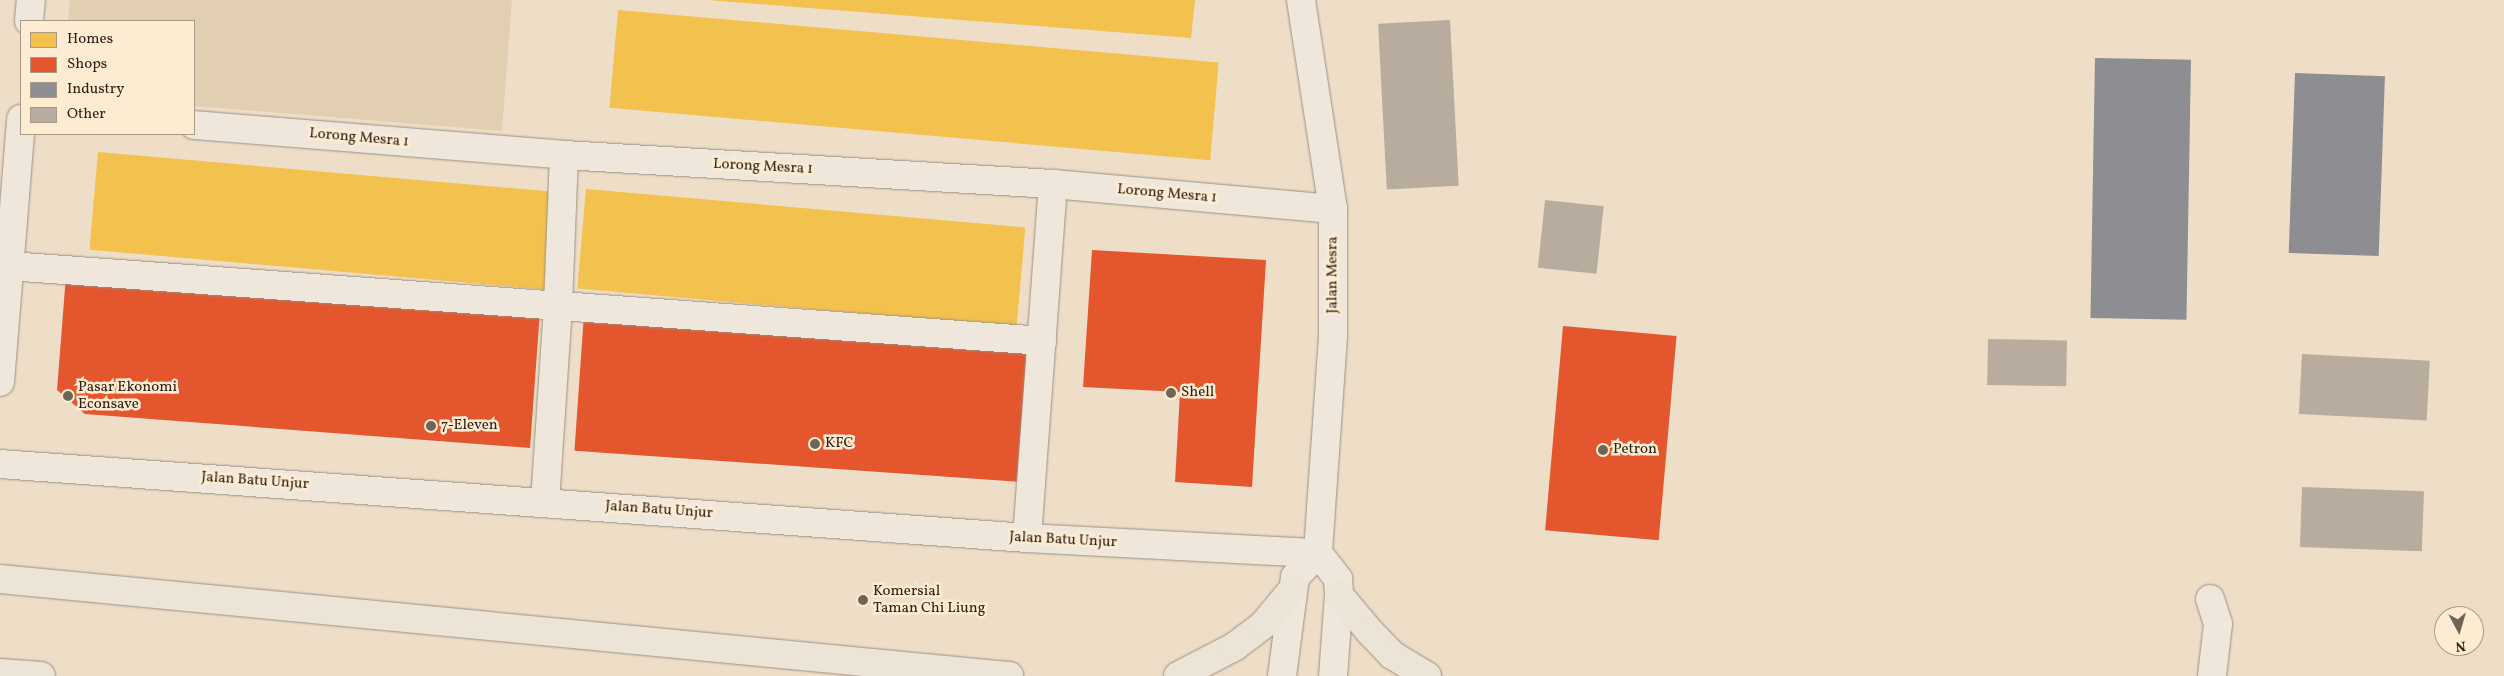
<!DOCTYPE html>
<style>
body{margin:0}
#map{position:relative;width:2504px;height:676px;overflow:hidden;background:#eedec8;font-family:Vollkorn,serif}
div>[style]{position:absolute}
.green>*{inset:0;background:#e2ceb1}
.homes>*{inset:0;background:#f2c14e;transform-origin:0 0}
.shops>*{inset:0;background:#e4572e;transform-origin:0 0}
.industry>*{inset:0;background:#8d8d92;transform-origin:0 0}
.building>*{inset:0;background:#b7ac9e;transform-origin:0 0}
.roads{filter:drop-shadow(0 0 1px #9a9083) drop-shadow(0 0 1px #9a9083)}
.minor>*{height:28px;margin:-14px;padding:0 14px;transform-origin:14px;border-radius:14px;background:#f0e7dc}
.major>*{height:28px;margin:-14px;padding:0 14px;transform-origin:14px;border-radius:14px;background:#ece4d7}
.dots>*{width:14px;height:14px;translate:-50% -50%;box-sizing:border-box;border:2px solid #feecd2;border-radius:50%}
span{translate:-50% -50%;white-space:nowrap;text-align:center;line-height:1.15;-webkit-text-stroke:5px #feecd2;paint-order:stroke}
.street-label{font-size:15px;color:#2c2219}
.poi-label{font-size:15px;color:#2c2219}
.left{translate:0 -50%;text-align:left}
.legend{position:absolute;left:20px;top:20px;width:175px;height:115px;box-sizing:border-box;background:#feecd2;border:1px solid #aa9b88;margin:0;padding:6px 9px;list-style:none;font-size:15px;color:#2c2219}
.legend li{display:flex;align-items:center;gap:10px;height:25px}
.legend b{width:25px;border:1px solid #aa9b88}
.north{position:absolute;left:2434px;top:606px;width:50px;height:50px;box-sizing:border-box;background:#feecd2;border:1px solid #aa9b88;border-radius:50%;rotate:174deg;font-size:14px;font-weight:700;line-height:20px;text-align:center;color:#2c2219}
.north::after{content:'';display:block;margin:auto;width:18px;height:22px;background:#706456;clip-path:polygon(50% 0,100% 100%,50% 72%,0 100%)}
</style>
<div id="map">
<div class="green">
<div style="clip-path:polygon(70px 0,512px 0,502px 131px,194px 106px,194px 21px,68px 21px)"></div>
</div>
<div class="homes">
<div style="clip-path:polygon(708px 0,1195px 0,1191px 38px)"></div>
<div style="left:618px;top:10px;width:603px;height:98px;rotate:5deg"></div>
<div style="left:98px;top:152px;width:457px;height:98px;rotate:5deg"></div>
<div style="left:586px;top:189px;width:441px;height:100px;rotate:5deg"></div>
</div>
<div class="shops">
<div style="clip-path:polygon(1092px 250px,1266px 260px,1252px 487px,1175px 482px,1180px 392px,1083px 387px)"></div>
<div style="clip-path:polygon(66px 275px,540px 311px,530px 448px,85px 414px,57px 390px)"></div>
<div style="left:584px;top:314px;width:446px;height:137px;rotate:4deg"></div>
<div style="left:1563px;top:326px;width:114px;height:205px;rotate:5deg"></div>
</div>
<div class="industry">
<div style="left:2095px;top:58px;width:96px;height:260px;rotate:1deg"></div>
<div style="left:2295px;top:73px;width:90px;height:180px;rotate:2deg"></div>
</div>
<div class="building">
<div style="left:1450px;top:20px;width:166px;height:72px;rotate:87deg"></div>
<div style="left:1545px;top:200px;width:59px;height:68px;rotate:6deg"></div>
<div style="left:1988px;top:339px;width:79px;height:46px;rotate:1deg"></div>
<div style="left:2302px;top:354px;width:128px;height:60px;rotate:3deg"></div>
<div style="left:2302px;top:487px;width:122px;height:60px;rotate:2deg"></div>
</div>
<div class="roads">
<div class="minor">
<div style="left:1301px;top:0;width:211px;rotate:81.3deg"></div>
<div style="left:1333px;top:209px;width:128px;rotate:90deg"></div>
<div style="left:1333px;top:337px;width:217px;rotate:94deg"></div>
<div style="left:29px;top:21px;width:21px;rotate:-85deg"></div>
<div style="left:194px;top:125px;width:371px;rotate:4.6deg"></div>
<div style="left:564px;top:155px;width:490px;rotate:3.4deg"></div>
<div style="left:1053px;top:184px;width:281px;rotate:5.1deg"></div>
<div style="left:9px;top:266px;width:1036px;rotate:4.15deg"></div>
<div style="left:0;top:382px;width:264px;rotate:-85.4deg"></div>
<div style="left:0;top:464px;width:1030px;rotate:4.12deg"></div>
<div style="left:1027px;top:538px;width:291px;rotate:3deg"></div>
<div style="left:545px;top:502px;width:197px;rotate:-86.2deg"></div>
<div style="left:558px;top:305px;width:150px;rotate:-87.7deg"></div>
<div style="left:1027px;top:538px;width:355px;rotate:-85.8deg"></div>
<div style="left:1318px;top:553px;width:33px;rotate:52deg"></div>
<div style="left:1338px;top:579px;width:16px;rotate:86deg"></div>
<div style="left:1339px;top:595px;width:81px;rotate:94.2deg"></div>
<div style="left:2210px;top:599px;width:26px;rotate:72deg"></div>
<div style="left:2218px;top:624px;width:52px;rotate:96.6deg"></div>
<div style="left:1282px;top:676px;width:100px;rotate:-82.5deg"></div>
<div style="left:1295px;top:577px;width:33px;rotate:-46deg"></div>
</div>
<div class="major">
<div style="left:0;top:579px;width:1014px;rotate:5.49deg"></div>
<div style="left:1339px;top:595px;width:48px;rotate:50deg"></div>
<div style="left:1370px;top:632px;width:32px;rotate:46deg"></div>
<div style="left:1392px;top:655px;width:41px;rotate:31deg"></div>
<div style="left:0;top:673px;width:41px;rotate:4.2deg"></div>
<div style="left:1178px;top:676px;width:63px;rotate:-27.4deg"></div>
<div style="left:1234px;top:647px;width:38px;rotate:-37deg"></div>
<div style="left:1264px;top:624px;width:45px;rotate:-50.4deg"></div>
</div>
</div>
<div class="dots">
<div style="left:1171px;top:393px;background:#706456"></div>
<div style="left:68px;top:396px;background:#706456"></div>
<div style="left:431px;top:426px;background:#706456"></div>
<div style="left:815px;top:444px;background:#706456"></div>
<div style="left:1603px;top:450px;background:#706456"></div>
<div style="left:863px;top:600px;background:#706456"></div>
</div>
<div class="street-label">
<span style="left:359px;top:138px;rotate:5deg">Lorong Mesra 1</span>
<span style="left:763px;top:167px;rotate:3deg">Lorong Mesra 1</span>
<span style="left:1167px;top:194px;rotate:5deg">Lorong Mesra 1</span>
<span style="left:1333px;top:275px;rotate:-90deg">Jalan Mesra</span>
<span style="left:255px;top:481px;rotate:4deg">Jalan Batu Unjur</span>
<span style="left:659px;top:510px;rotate:4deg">Jalan Batu Unjur</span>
<span style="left:1063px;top:540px;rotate:3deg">Jalan Batu Unjur</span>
</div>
<div class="poi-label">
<span class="left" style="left:78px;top:396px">Pasar Ekonomi<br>Econsave</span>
<span class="left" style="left:1181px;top:393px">Shell</span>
<span class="left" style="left:441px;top:426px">7-Eleven</span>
<span class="left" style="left:825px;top:444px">KFC</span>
<span class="left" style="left:1613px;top:450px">Petron</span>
<span class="left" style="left:873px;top:600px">Komersial<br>Taman Chi Liung</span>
</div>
<ul class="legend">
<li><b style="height:14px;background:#f2c14e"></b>Homes</li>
<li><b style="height:14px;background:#e4572e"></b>Shops</li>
<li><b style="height:14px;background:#8d8d92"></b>Industry</li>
<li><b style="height:14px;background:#b7ac9e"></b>Other</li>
</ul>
<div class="north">N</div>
</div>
